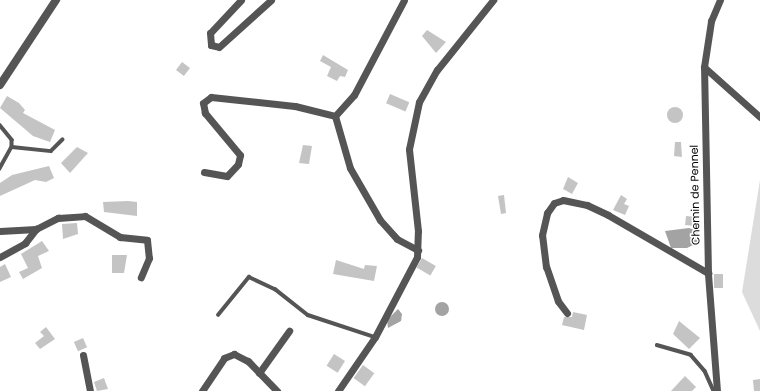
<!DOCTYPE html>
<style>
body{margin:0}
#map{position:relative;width:760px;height:391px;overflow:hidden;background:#fff;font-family:Poppins,sans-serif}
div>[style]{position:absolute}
.green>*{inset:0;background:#dcdcdc}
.water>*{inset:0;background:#a3a3a3}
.round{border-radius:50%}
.building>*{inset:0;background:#c4c4c4;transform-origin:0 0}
.service>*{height:3.5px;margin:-1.75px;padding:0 1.75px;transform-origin:1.75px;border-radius:1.75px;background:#555}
.minor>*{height:7px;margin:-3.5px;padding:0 3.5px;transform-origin:3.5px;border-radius:3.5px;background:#555}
.tertiary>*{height:8px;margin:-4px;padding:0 4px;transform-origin:4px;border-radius:4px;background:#555}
span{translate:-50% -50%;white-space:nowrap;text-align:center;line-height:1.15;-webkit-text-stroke:3px #fff;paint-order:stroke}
.street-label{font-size:11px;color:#000}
</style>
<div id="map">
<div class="green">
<div style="clip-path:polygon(760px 180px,760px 331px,742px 292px)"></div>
</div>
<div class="water">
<div style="clip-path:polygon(689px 228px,698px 231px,697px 243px,687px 248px,671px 248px,665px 231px)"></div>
<div class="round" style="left:435px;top:302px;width:14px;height:14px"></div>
<div style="clip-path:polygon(398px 309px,402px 314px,401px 321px,388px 328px,387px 320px)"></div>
</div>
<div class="building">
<div style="clip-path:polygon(427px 30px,446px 42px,436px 53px,422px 36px)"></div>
<div style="clip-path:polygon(323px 55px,348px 70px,345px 77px,340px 76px,337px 81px,327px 76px,331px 67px,320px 61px)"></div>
<div style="left:182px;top:62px;width:10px;height:10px;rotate:37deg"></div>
<div style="left:390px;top:94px;width:21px;height:10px;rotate:23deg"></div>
<div style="clip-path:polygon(7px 96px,19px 103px,25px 110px,23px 113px,55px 130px,50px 142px,33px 136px,0 108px)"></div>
<div class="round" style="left:667px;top:107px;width:16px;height:16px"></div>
<div style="clip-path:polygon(675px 142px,681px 142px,682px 157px,674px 156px)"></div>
<div style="clip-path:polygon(303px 145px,312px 146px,309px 164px,299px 163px)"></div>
<div style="clip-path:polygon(77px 147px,88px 153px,70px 173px,61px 163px)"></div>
<div style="clip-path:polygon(49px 166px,54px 178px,46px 182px,35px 180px,0 196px,0 183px,12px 175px)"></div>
<div style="clip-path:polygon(568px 177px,578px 183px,572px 194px,563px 189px)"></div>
<div style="clip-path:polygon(504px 195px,506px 213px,501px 214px,498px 196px)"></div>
<div style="clip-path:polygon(621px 195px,627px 199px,624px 204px,629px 206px,625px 215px,613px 210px)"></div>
<div style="clip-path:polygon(128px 201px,137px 202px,137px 216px,104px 212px,103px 202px)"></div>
<div style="left:686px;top:216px;width:10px;height:9px;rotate:6deg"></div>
<div style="clip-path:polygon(77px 223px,78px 234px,63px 239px,62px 224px)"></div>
<div style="clip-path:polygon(42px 241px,49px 251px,38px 256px,42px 268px,23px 279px,19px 272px,28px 268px,21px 254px)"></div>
<div style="clip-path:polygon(112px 255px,127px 255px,124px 273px,112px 273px)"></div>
<div style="left:422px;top:258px;width:16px;height:11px;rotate:30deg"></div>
<div style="clip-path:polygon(336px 260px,364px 269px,365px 265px,377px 266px,374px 281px,333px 274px)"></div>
<div style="clip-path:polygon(5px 264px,11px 277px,0 282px,0 267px)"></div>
<div style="left:714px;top:274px;width:9px;height:14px"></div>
<div style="clip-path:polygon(573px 312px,587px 315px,584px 330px,562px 325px,564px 317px,572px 317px)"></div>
<div style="clip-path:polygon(679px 321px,700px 338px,689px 349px,673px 334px)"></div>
<div style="clip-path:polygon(46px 327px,55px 339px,40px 349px,35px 343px,44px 336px,40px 332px)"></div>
<div style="left:83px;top:338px;width:10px;height:10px;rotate:66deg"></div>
<div style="left:334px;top:354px;width:13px;height:14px;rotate:32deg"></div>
<div style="left:363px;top:365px;width:14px;height:16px;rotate:36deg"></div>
<div style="clip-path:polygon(685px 376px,696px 387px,692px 391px,671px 391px)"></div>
<div style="clip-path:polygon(104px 378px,108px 389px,97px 391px,94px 382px)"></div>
<div style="clip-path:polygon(760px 379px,760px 391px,754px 391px,753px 380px)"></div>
</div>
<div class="service">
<div style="left:0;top:125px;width:19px;rotate:51deg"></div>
<div style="left:12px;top:140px;width:7px;rotate:90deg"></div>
<div style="left:12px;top:147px;width:25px;rotate:119deg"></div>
<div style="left:12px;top:147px;width:39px;rotate:6deg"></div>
<div style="left:51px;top:151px;width:16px;rotate:-45deg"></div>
<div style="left:218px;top:315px;width:49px;rotate:-50.8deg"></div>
<div style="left:249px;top:277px;width:29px;rotate:25deg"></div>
<div style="left:275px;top:289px;width:42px;rotate:38.2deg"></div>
<div style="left:308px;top:315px;width:71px;rotate:18.2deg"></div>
<div style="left:657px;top:345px;width:35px;rotate:16deg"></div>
<div style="left:691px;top:355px;width:21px;rotate:49deg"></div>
<div style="left:705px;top:371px;width:22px;rotate:66deg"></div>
</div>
<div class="minor">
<div style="left:241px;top:0;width:45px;rotate:133.2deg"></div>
<div style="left:210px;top:33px;width:12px;rotate:85deg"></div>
<div style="left:211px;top:45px;width:8px;rotate:14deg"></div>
<div style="left:219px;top:47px;width:70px;rotate:-42.1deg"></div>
<div style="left:704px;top:67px;width:75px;rotate:41.8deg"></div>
<div style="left:335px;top:116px;width:54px;rotate:73.9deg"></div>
<div style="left:350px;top:168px;width:60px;rotate:60deg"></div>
<div style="left:380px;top:220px;width:25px;rotate:48deg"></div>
<div style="left:397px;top:239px;width:24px;rotate:28deg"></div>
<div style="left:335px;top:116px;width:28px;rotate:-48deg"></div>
<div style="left:354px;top:95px;width:107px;rotate:-62.2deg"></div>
<div style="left:204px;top:172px;width:23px;rotate:10deg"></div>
<div style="left:227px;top:176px;width:16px;rotate:-47deg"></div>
<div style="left:238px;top:164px;width:9px;rotate:-77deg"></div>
<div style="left:240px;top:155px;width:55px;rotate:-129.8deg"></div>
<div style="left:205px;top:113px;width:10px;rotate:-101deg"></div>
<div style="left:203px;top:103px;width:10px;rotate:-37deg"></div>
<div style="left:211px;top:97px;width:84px;rotate:6.1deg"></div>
<div style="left:295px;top:106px;width:41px;rotate:14deg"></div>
<div style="left:0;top:231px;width:36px;rotate:-3deg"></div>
<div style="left:36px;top:229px;width:25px;rotate:-27deg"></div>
<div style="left:58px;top:218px;width:27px;rotate:-4deg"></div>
<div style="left:85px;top:216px;width:41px;rotate:31deg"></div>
<div style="left:120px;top:237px;width:27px;rotate:6deg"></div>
<div style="left:147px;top:240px;width:18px;rotate:84deg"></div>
<div style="left:149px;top:258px;width:21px;rotate:113deg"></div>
<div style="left:0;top:257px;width:29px;rotate:-29deg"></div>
<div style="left:25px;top:243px;width:18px;rotate:-52deg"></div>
<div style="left:567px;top:313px;width:15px;rotate:-127deg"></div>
<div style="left:558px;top:301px;width:36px;rotate:-109deg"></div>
<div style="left:546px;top:267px;width:32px;rotate:-97deg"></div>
<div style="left:542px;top:235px;width:23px;rotate:-77deg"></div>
<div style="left:547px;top:213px;width:12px;rotate:-55deg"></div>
<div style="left:554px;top:203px;width:9px;rotate:-18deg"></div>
<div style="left:563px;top:200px;width:25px;rotate:12deg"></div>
<div style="left:587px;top:205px;width:23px;rotate:25deg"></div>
<div style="left:608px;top:215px;width:116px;rotate:30.1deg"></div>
<div style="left:83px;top:355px;width:37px;rotate:79deg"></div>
<div style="left:259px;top:373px;width:52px;rotate:-54.5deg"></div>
<div style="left:202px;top:391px;width:40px;rotate:-56deg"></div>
<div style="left:224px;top:358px;width:11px;rotate:-22deg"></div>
<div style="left:234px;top:354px;width:16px;rotate:27deg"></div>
<div style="left:248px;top:361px;width:42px;rotate:46deg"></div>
<div style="left:338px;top:391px;width:65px;rotate:-55.6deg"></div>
<div style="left:375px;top:337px;width:90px;rotate:-62.3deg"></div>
<div style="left:417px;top:257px;width:26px;rotate:-88deg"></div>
<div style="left:418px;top:231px;width:82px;rotate:-96.3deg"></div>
<div style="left:409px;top:149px;width:48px;rotate:-78deg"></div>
<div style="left:419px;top:102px;width:37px;rotate:-61deg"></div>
<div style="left:437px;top:70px;width:90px;rotate:-51.3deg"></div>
<div style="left:717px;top:391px;width:118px;rotate:-94.4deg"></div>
<div style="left:708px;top:273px;width:206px;rotate:-91.1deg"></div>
<div style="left:704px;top:67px;width:47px;rotate:-81.3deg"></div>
<div style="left:711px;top:21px;width:23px;rotate:-67deg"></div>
</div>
<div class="tertiary">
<div style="left:0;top:85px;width:102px;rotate:-56.6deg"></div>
</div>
<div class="street-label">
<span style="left:695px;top:195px;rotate:-91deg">Chemin de Pennel</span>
</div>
</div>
